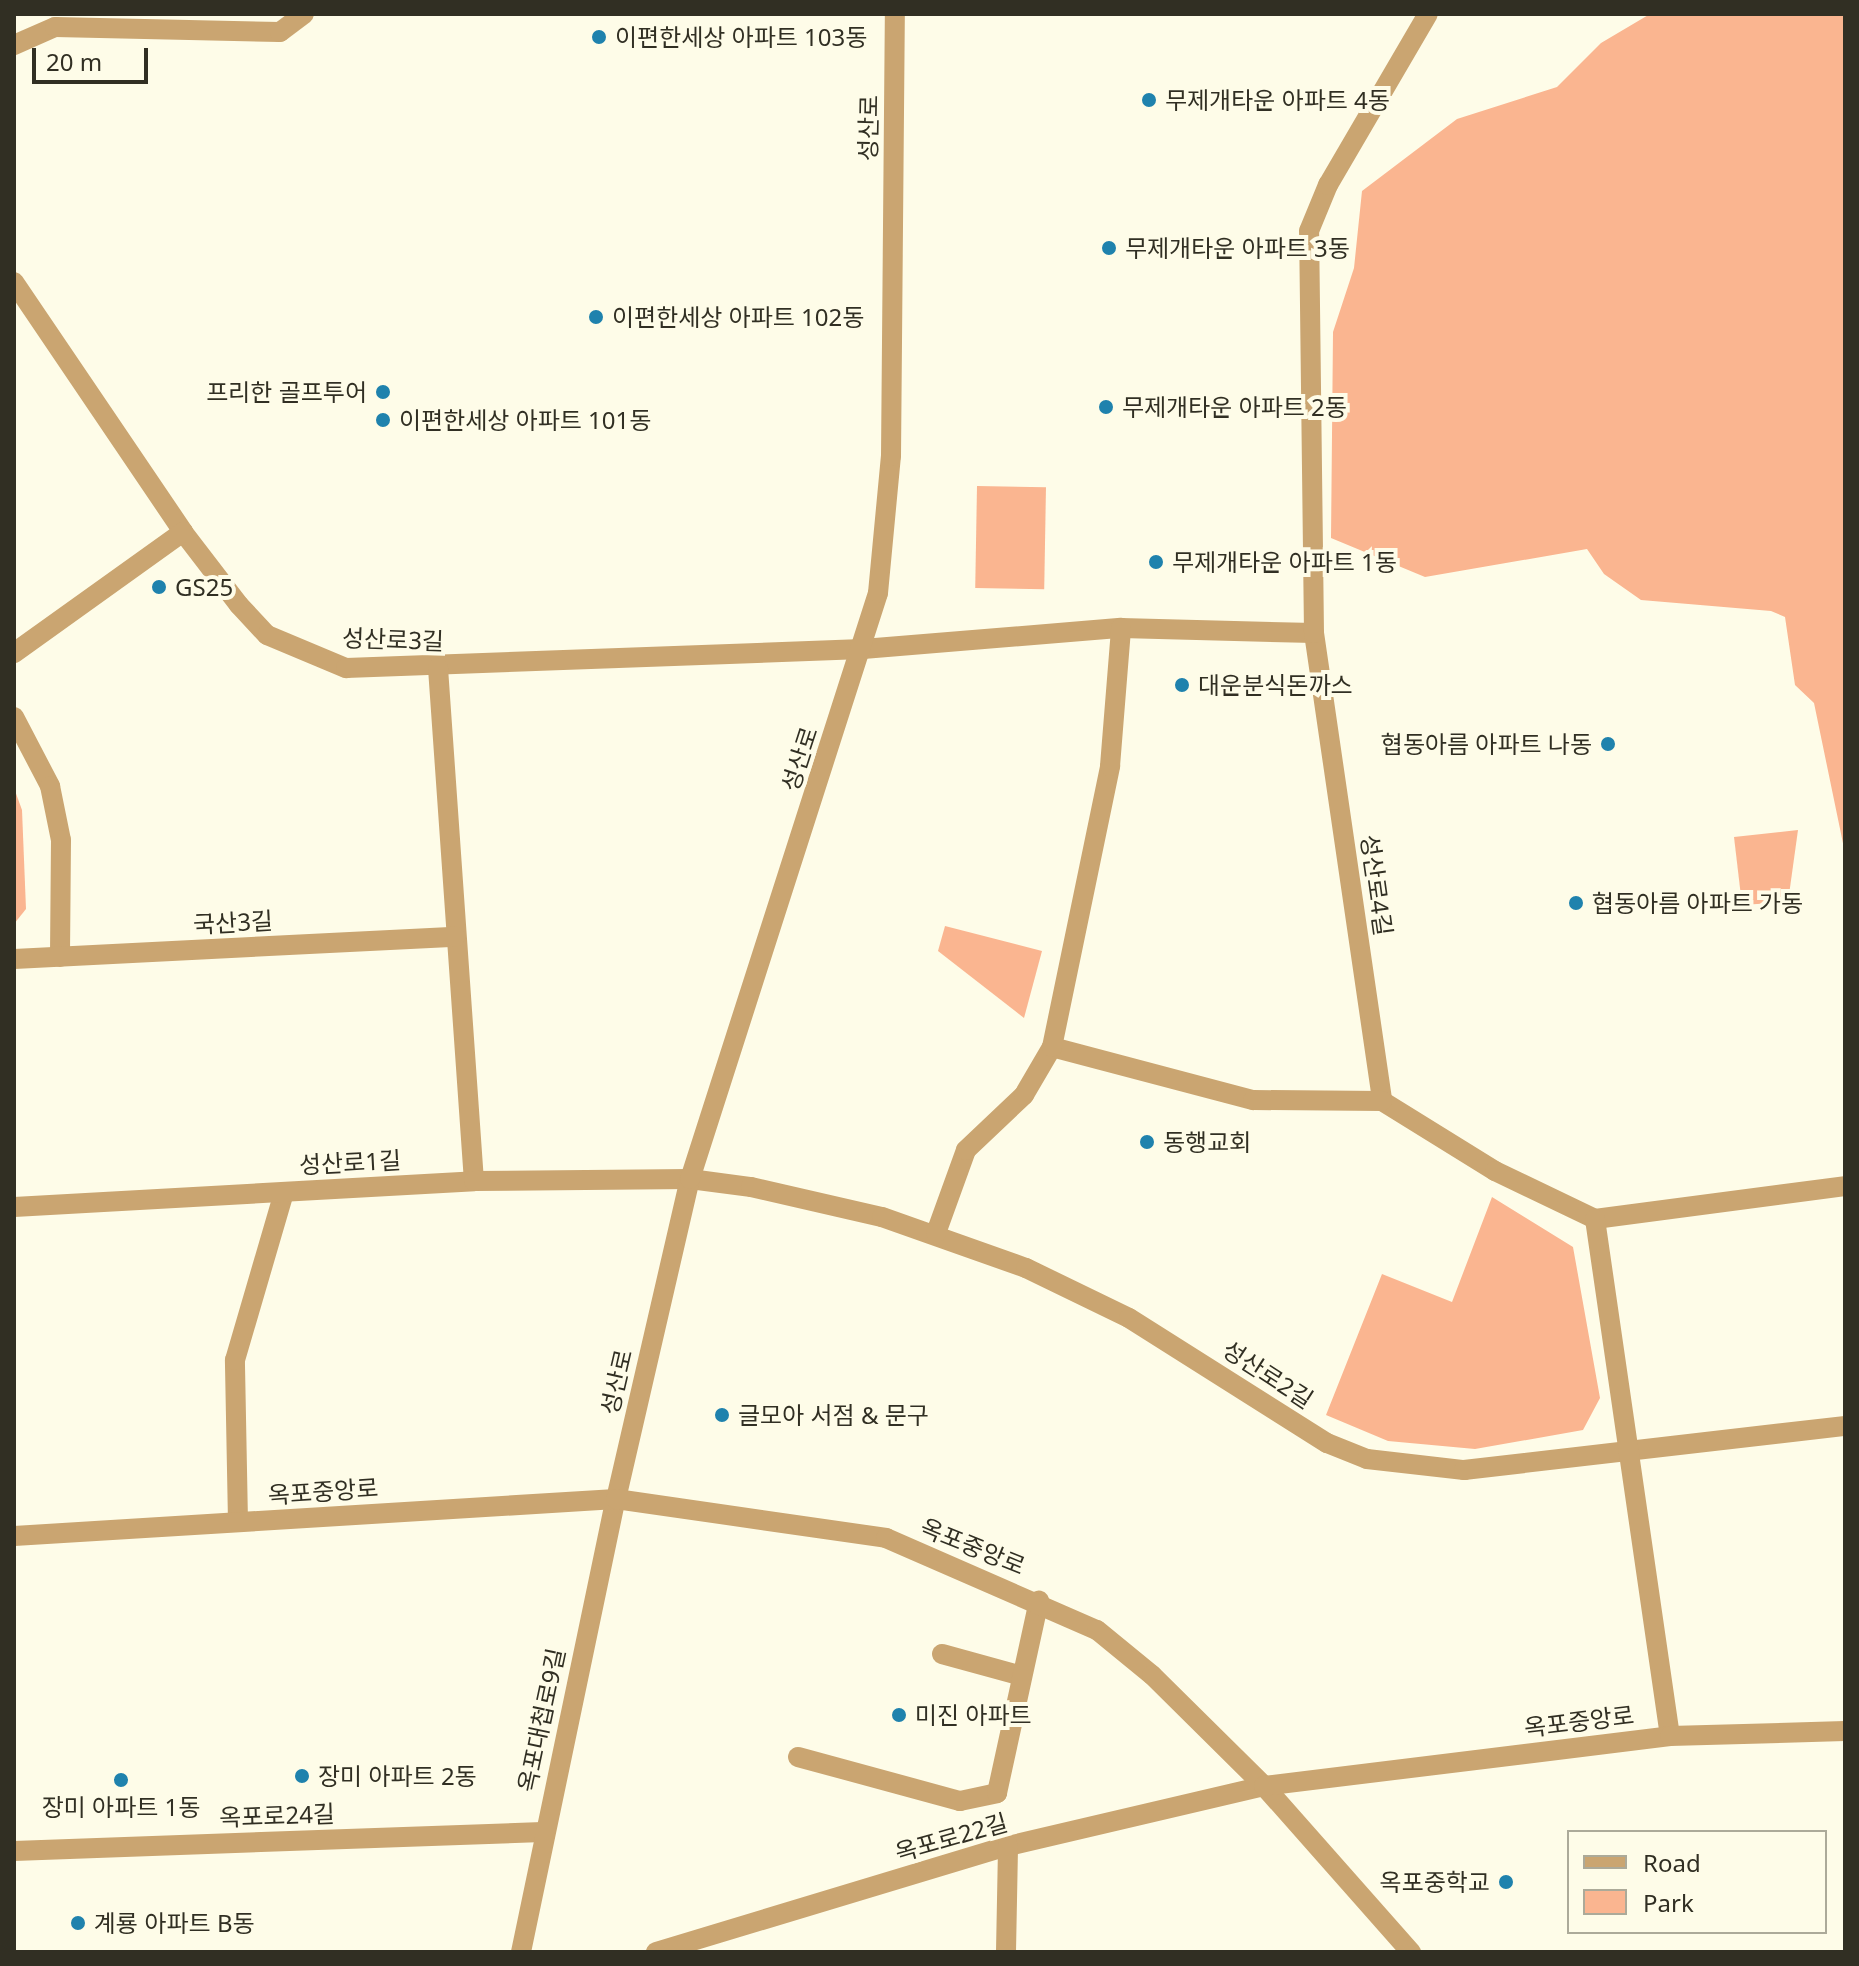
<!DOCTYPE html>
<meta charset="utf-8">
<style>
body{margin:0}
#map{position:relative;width:1859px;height:1966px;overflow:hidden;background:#fefce8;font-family:"Noto Sans","Noto Sans KR",sans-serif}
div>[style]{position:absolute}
.green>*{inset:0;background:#fab590;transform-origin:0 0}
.service>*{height:20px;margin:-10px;padding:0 10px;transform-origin:10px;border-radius:10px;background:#caa571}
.minor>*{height:20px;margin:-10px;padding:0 10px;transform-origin:10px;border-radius:10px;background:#caa571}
.tertiary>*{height:20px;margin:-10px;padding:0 10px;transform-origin:10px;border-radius:10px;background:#caa571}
.dots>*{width:22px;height:22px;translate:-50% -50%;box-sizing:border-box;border:4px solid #fefce8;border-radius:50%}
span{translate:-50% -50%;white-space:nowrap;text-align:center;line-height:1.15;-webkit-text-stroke:8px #fefce8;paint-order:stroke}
.poi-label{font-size:24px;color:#312f23}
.left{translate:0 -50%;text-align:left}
.right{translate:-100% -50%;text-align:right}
.street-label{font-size:24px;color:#312f23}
.frame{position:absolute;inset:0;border:16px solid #312f23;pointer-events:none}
.legend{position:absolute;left:1567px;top:1830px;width:260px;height:104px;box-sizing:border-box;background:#fefce8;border:2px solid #acaa99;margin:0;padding:10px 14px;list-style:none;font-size:24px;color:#312f23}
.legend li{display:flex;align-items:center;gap:16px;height:40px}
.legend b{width:40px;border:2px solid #acaa99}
.scale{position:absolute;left:32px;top:48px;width:116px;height:36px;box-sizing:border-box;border:4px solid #312f23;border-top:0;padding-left:10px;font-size:24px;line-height:28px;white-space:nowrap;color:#312f23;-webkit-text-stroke:6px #fefce8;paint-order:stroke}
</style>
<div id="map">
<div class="green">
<div style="clip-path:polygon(1650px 14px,1845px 14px,1845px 853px,1814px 703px,1795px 685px,1785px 617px,1771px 611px,1641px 600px,1604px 574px,1587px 549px,1425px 577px,1331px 538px,1333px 332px,1354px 268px,1362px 191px,1457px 119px,1557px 87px,1601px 43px)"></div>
<div style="left:977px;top:486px;width:69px;height:102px;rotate:1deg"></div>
<div style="clip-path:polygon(14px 788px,22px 810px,26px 909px,14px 924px)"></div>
<div style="clip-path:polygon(1798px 830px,1788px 902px,1742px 905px,1734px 837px)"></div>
<div style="clip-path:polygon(945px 926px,1042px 951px,1024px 1018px,938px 951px)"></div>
<div style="clip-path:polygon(1492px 1197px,1573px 1247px,1600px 1398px,1583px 1430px,1475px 1449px,1388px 1441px,1326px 1415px,1382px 1274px,1452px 1302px)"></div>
</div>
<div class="service">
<div style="left:238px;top:1522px;width:162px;rotate:-91.1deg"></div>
<div style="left:235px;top:1360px;width:175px;rotate:-73.7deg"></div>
<div style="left:942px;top:1654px;width:83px;rotate:15.4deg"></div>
<div style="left:798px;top:1757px;width:168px;rotate:15.2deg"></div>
<div style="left:960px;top:1801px;width:38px;rotate:-12deg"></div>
<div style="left:997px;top:1793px;width:197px;rotate:-77.7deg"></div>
</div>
<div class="minor">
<div style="left:14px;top:45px;width:45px;rotate:-23.7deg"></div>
<div style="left:55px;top:27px;width:225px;rotate:1.3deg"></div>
<div style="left:280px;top:32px;width:30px;rotate:-37deg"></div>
<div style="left:14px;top:282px;width:302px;rotate:55.9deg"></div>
<div style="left:183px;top:532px;width:92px;rotate:52.5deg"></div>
<div style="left:239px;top:605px;width:41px;rotate:47deg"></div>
<div style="left:267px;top:635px;width:86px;rotate:22.7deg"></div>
<div style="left:346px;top:668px;width:517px;rotate:-2.1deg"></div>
<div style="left:863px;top:649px;width:259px;rotate:-4.7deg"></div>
<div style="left:1121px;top:628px;width:193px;rotate:1.5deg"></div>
<div style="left:1314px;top:633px;width:473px;rotate:81.7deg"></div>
<div style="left:1382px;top:1101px;width:133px;rotate:31.8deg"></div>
<div style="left:1495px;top:1171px;width:111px;rotate:25.6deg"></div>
<div style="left:1595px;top:1219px;width:252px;rotate:-7.5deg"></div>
<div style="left:1314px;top:633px;width:402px;rotate:-90.7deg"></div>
<div style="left:1309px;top:231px;width:50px;rotate:-67.6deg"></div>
<div style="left:1328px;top:185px;width:198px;rotate:-59.7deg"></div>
<div style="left:14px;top:653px;width:208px;rotate:-35.6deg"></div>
<div style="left:438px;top:668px;width:514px;rotate:85.99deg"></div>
<div style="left:14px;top:717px;width:78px;rotate:62.4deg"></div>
<div style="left:50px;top:786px;width:55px;rotate:78.5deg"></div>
<div style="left:61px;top:840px;width:117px;rotate:90.5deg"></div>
<div style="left:14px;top:959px;width:442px;rotate:-2.9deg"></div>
<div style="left:1052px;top:1047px;width:208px;rotate:14.8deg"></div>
<div style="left:1253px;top:1100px;width:129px;rotate:0.4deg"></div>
<div style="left:14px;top:1207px;width:461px;rotate:-3.2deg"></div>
<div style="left:474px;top:1181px;width:216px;rotate:-0.5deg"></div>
<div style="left:690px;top:1179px;width:62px;rotate:7.5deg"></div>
<div style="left:751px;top:1187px;width:134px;rotate:12.9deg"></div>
<div style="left:882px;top:1217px;width:153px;rotate:19.5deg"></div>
<div style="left:1026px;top:1268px;width:114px;rotate:25.9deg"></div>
<div style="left:1129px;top:1318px;width:234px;rotate:32.3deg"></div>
<div style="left:1327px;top:1443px;width:43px;rotate:21.8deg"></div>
<div style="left:1367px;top:1459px;width:98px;rotate:6.5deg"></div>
<div style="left:1464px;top:1470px;width:384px;rotate:-6.6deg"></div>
<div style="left:1595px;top:1219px;width:522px;rotate:81.75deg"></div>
<div style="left:936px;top:1233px;width:88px;rotate:-70.1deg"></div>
<div style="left:966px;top:1150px;width:80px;rotate:-43.5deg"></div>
<div style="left:1024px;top:1095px;width:56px;rotate:-59.7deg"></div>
<div style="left:1052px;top:1047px;width:287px;rotate:-78.3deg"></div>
<div style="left:1110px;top:766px;width:138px;rotate:-85.4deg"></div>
<div style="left:14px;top:1851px;width:529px;rotate:-2.06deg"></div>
<div style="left:521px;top:1952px;width:463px;rotate:-78.2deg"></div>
<div style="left:656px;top:1952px;width:368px;rotate:-16.8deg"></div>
<div style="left:1008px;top:1846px;width:263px;rotate:-13.2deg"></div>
<div style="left:1006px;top:1952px;width:106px;rotate:-88.9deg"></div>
</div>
<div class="tertiary">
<div style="left:616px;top:1499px;width:328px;rotate:-77deg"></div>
<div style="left:690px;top:1179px;width:615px;rotate:-72.21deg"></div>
<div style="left:878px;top:593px;width:138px;rotate:-84.6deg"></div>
<div style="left:891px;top:456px;width:442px;rotate:-89.5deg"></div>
<div style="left:14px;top:1536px;width:603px;rotate:-3.52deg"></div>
<div style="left:616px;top:1499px;width:273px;rotate:8.2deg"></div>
<div style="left:886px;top:1538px;width:230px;rotate:23.6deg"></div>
<div style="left:1097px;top:1630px;width:71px;rotate:39.3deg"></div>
<div style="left:1152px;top:1675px;width:158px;rotate:44.7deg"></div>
<div style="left:1264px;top:1786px;width:222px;rotate:48.5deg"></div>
<div style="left:1264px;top:1786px;width:409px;rotate:-7deg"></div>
<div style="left:1670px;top:1736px;width:175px;rotate:-1.6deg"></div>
</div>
<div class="dots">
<div style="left:599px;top:37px;background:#1f82ad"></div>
<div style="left:1149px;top:100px;background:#1f82ad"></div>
<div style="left:1109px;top:248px;background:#1f82ad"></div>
<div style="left:596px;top:317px;background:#1f82ad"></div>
<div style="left:383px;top:392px;background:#1f82ad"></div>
<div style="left:1106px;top:407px;background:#1f82ad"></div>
<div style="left:383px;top:420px;background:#1f82ad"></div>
<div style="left:1156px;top:562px;background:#1f82ad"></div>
<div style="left:159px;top:587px;background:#1f82ad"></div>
<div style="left:1182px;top:685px;background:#1f82ad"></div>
<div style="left:1608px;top:744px;background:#1f82ad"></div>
<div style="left:1576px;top:903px;background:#1f82ad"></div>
<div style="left:1147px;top:1142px;background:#1f82ad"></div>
<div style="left:722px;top:1415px;background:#1f82ad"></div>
<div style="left:899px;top:1715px;background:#1f82ad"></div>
<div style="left:302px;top:1776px;background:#1f82ad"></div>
<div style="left:121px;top:1780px;background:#1f82ad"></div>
<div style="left:1506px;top:1882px;background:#1f82ad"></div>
<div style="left:78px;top:1923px;background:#1f82ad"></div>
</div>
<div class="poi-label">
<span class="left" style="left:615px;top:37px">이편한세상 아파트 103동</span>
<span class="left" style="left:1165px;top:100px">무제개타운 아파트 4동</span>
<span class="left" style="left:1125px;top:248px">무제개타운 아파트 3동</span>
<span class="left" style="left:612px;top:317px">이편한세상 아파트 102동</span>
<span class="right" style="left:367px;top:392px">프리한 골프투어</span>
<span class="left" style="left:1122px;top:407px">무제개타운 아파트 2동</span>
<span class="left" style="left:399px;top:420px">이편한세상 아파트 101동</span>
<span class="left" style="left:1172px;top:562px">무제개타운 아파트 1동</span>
<span class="left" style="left:175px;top:587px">GS25</span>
<span class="left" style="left:1198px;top:685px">대운분식돈까스</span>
<span class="right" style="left:1592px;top:744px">협동아름 아파트 나동</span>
<span class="left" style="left:1592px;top:903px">협동아름 아파트 가동</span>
<span class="left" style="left:1163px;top:1142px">동행교회</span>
<span class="left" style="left:738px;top:1415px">글모아 서점 &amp; 문구</span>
<span class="left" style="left:915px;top:1715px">미진 아파트</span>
<span class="left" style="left:318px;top:1776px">장미 아파트 2동</span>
<span style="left:121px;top:1807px">장미 아파트 1동</span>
<span class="right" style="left:1490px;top:1882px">옥포중학교</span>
<span class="left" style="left:94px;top:1923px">계룡 아파트 B동</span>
</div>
<div class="street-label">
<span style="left:868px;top:128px;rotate:-89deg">성산로</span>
<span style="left:393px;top:639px;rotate:2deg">성산로3길</span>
<span style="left:799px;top:759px;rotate:-72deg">성산로</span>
<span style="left:1377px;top:885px;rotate:82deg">성산로4길</span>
<span style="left:233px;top:922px;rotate:-3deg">국산3길</span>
<span style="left:350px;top:1162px;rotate:-3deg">성산로1길</span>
<span style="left:1268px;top:1374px;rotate:33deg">성산로2길</span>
<span style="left:616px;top:1382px;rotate:-77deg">성산로</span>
<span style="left:323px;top:1491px;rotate:-4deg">옥포중앙로</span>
<span style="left:973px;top:1546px;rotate:22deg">옥포중앙로</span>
<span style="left:541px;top:1720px;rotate:-78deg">옥포대첩로9길</span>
<span style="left:1579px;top:1721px;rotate:-7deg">옥포중앙로</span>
<span style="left:277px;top:1815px;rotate:-2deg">옥포로24길</span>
<span style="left:951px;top:1837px;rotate:-16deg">옥포로22길</span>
</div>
<div class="frame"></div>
<ul class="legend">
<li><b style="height:10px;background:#caa571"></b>Road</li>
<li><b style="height:22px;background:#fab590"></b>Park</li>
</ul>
<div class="scale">20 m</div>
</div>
